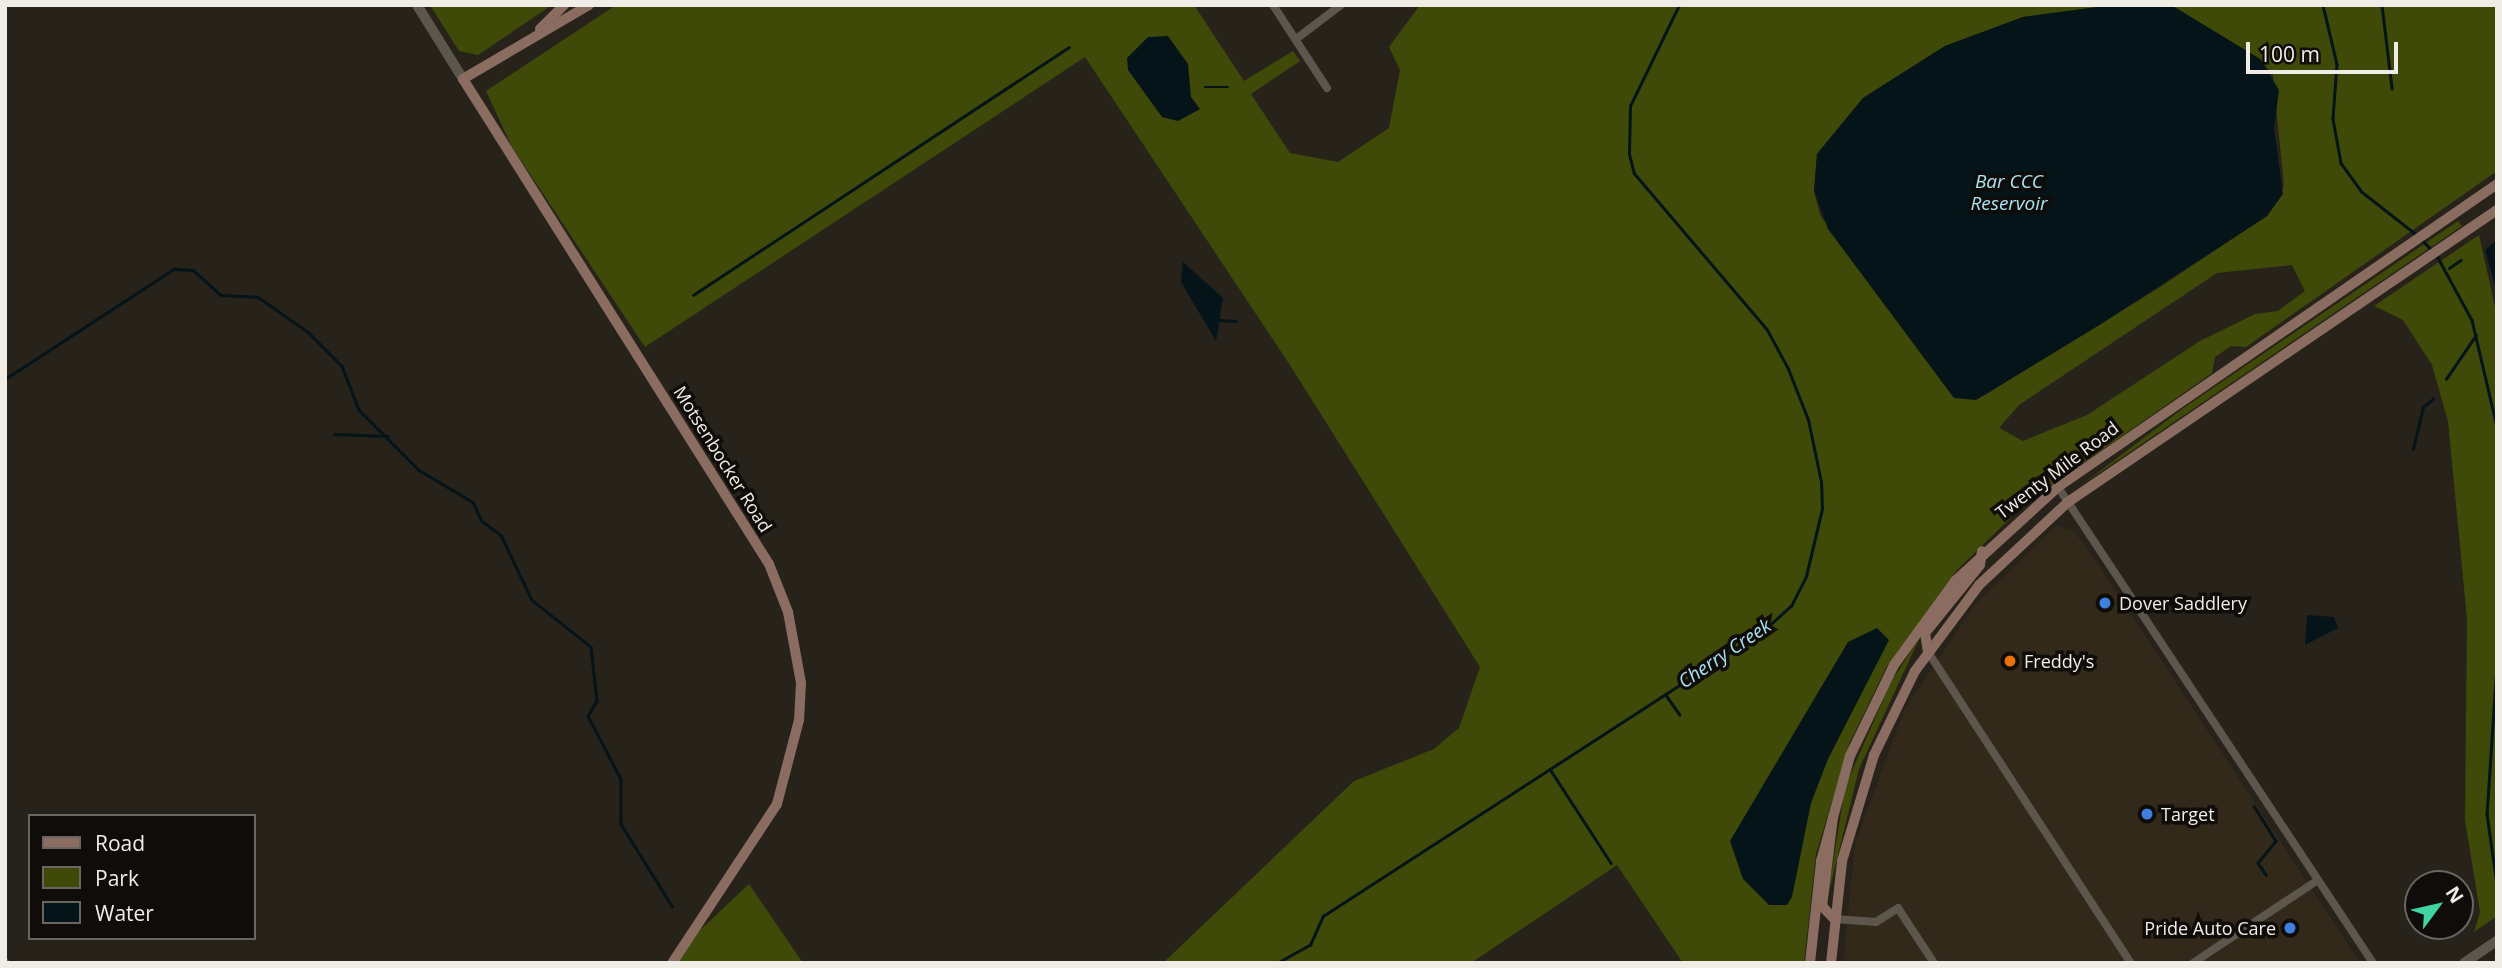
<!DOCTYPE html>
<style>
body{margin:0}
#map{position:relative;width:2502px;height:968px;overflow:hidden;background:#28231a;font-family:"Open Sans",sans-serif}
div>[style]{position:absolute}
.commercial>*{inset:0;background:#33291a}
.green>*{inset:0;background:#3f4908}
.water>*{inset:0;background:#041419}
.stream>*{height:2.5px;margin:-1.25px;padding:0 1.25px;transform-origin:1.25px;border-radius:1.25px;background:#041419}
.minor>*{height:8px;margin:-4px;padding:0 4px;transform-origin:4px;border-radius:4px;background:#5c564c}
.tertiary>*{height:10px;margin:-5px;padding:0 5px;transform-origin:5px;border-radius:5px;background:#5c564c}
.secondary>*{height:10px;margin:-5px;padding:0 5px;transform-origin:5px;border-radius:5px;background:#8a6c61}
.dots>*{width:19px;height:19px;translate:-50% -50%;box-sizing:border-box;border:4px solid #0f0c09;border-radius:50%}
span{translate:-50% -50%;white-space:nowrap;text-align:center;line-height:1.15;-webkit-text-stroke:7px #0f0c09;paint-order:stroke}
.street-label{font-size:18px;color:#f0ede6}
.poi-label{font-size:18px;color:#f0ede6}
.left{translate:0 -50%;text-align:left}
.right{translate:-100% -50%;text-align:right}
.water-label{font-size:19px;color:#a9e2f2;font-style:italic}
.frame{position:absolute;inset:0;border:7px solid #f0ede6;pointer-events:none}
.legend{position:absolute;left:28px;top:814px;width:228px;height:126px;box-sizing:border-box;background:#0f0c09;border:2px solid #696661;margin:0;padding:9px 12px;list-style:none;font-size:21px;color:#f0ede6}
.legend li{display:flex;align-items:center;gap:14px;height:35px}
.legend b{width:35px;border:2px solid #696661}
.north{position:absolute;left:2404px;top:870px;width:70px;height:70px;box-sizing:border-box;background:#0f0c09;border:2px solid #696661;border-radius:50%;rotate:57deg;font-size:19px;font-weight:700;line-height:28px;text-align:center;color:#f0ede6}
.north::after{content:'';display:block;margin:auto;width:24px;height:32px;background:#3fd4a2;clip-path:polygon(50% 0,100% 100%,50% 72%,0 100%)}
.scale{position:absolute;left:2246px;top:42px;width:152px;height:32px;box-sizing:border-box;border:4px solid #f0ede6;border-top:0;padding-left:9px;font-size:21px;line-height:24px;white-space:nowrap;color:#f0ede6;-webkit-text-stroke:5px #0f0c09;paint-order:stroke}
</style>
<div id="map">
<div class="commercial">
<div style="clip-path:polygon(2056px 526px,2074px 531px,2098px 564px,2360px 963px,1843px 963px,1855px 844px,1904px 711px,1974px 606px)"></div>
</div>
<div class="green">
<div style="clip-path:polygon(430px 5px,552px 5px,478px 55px,459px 51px)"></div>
<div style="clip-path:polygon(evenodd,616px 5px,1194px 5px,1244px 81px,1293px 51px,1300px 61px,1251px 94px,1290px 153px,1338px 162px,1389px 128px,1400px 70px,1389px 47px,1420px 5px,2113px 5px,2023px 17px,1945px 46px,1863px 98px,1817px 154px,1814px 191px,1820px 215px,1954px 398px,1985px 395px,2154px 291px,2267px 216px,2284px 186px,2273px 75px,2260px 59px,2171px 5px,2497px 5px,2497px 171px,2246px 347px,2231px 346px,2215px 357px,2212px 373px,2025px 504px,1957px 570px,1886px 668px,1850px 742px,1816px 854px,1804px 963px,1683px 963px,1617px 865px,1471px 963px,1163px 963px,1354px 781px,1434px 749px,1459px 728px,1480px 667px,1288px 362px,1085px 57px,645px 347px,512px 147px,486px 91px,616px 5px,2292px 265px,2305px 291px,2278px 311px,2255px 314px,2200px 341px,2087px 415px,2023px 441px,1999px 428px,2019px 405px,2217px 273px,2292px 265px)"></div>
<div style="clip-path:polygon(2458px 221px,2462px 226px,2080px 486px,2182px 409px)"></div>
<div style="clip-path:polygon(2479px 235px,2497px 316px,2497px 916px,2474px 932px,2480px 912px,2465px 820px,2467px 619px,2448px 421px,2432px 365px,2403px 320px,2374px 306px)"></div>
<div style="clip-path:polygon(1920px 637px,1859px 769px,1827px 900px,1845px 787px,1891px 682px)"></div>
<div style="clip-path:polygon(749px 884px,803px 963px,665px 963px)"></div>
</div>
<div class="water">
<div style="clip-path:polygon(2113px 5px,2171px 5px,2260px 59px,2279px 90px,2274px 128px,2283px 194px,2267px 216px,2101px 324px,1976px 400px,1954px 398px,1828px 229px,1814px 191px,1817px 154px,1863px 98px,1945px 46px,2023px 17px)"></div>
<div style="clip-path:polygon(1168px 36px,1188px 64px,1191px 97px,1200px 109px,1178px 121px,1162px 117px,1128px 70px,1127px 58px,1148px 37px)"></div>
<div style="clip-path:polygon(2497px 240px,2497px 293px,2485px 250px)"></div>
<div style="clip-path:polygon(1183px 262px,1223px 298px,1216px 341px,1181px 282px)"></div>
<div style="clip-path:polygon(2307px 615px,2334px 617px,2338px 628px,2305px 645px)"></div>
<div style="clip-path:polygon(1877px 628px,1889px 640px,1828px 759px,1811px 803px,1792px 897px,1787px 905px,1769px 905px,1743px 879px,1730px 841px,1848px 642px)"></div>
</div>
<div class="stream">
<div style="left:2323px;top:5px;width:61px;rotate:76.7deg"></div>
<div style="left:2337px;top:64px;width:55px;rotate:94.2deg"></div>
<div style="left:2333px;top:119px;width:45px;rotate:79.7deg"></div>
<div style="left:2341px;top:163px;width:34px;rotate:54deg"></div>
<div style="left:2361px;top:191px;width:71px;rotate:38.2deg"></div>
<div style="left:2382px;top:5px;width:84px;rotate:83.1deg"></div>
<div style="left:1205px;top:87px;width:23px"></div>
<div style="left:2421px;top:239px;width:14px;rotate:45deg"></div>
<div style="left:2436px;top:254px;width:75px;rotate:61.4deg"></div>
<div style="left:2472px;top:320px;width:110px;rotate:76.8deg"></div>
<div style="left:2449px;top:268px;width:14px;rotate:-34deg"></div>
<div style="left:693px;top:295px;width:450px;rotate:-33.4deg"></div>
<div style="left:1219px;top:320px;width:17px;rotate:3deg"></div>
<div style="left:5px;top:379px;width:202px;rotate:-33.1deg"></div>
<div style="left:174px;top:269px;width:19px;rotate:3deg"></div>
<div style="left:193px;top:270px;width:38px;rotate:42deg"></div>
<div style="left:221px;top:295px;width:37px;rotate:3deg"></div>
<div style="left:258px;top:297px;width:60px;rotate:34.8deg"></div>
<div style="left:307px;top:331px;width:49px;rotate:45deg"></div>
<div style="left:342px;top:366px;width:47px;rotate:68.9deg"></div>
<div style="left:359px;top:410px;width:85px;rotate:45deg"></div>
<div style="left:419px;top:470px;width:63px;rotate:30.7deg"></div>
<div style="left:473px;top:502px;width:21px;rotate:65deg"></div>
<div style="left:482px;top:521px;width:24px;rotate:36deg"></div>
<div style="left:501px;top:535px;width:72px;rotate:64.5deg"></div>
<div style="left:532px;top:600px;width:75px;rotate:38.5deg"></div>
<div style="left:591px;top:647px;width:54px;rotate:83.7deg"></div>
<div style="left:597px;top:701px;width:17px;rotate:121deg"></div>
<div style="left:588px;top:716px;width:71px;rotate:62.4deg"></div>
<div style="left:621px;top:779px;width:45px;rotate:90deg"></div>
<div style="left:621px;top:824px;width:97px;rotate:58.1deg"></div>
<div style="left:2446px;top:379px;width:53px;rotate:-55.7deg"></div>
<div style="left:334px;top:434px;width:54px;rotate:2.1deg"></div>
<div style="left:2413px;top:449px;width:43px;rotate:-76.6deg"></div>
<div style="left:2423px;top:407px;width:13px;rotate:-39deg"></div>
<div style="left:2497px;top:665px;width:149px;rotate:93.8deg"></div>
<div style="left:2487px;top:814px;width:71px;rotate:81.9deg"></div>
<div style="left:1666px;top:695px;width:24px;rotate:55deg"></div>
<div style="left:1550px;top:769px;width:112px;rotate:57deg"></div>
<div style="left:2254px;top:806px;width:41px;rotate:57.8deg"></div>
<div style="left:2276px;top:841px;width:28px;rotate:129deg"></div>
<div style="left:2258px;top:863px;width:14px;rotate:56deg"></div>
<div style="left:1277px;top:963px;width:38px;rotate:-29deg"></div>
<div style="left:1310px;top:945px;width:32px;rotate:-66deg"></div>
<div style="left:1323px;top:916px;width:524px;rotate:-32.93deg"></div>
<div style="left:1763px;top:631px;width:38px;rotate:-42deg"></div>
<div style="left:1791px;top:606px;width:34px;rotate:-63deg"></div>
<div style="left:1806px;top:576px;width:69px;rotate:-76.6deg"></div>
<div style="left:1822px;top:509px;width:27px;rotate:-92deg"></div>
<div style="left:1821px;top:482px;width:63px;rotate:-101.8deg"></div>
<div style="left:1808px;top:420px;width:55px;rotate:-111.4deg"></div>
<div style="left:1788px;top:369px;width:44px;rotate:-118.3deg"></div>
<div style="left:1767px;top:330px;width:205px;rotate:-130.4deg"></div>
<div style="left:1634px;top:174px;width:21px;rotate:-104deg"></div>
<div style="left:1629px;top:154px;width:48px;rotate:-88.8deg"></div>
<div style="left:1630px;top:106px;width:112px;rotate:-64.1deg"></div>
</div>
<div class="minor">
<div style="left:1273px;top:5px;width:99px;rotate:57deg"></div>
<div style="left:1296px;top:39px;width:56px;rotate:-37.1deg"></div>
<div style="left:2058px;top:487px;width:571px;rotate:56.5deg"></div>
<div style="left:1928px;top:652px;width:371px;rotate:56.9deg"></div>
<div style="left:1834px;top:919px;width:42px;rotate:4.1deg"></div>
<div style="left:1876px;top:922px;width:26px;rotate:-32deg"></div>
<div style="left:1898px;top:908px;width:66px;rotate:56.8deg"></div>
<div style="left:5px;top:962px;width:1px;rotate:45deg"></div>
<div style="left:2193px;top:963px;width:150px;rotate:-33.6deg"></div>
</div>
<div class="tertiary">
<div style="left:417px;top:5px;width:87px;rotate:58.1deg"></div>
<div style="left:2464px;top:963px;width:40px;rotate:-34deg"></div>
</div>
<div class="secondary">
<div style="left:589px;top:5px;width:146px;rotate:149.6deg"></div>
<div style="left:463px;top:79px;width:573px;rotate:57.75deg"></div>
<div style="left:769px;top:564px;width:52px;rotate:68.4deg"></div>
<div style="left:788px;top:612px;width:72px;rotate:79.6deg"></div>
<div style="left:801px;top:683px;width:37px;rotate:93deg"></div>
<div style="left:799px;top:720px;width:87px;rotate:104.7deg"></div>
<div style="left:777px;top:804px;width:191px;rotate:123.4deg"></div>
<div style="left:540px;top:29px;width:34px;rotate:-45deg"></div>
<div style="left:1928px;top:652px;width:19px;rotate:-99deg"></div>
<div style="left:1925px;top:633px;width:87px;rotate:-51deg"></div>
<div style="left:1980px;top:565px;width:14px;rotate:-82deg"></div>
<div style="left:1833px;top:817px;width:90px;rotate:97deg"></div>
<div style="left:1822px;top:906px;width:18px;rotate:47deg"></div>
<div style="left:1810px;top:963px;width:103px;rotate:-83.8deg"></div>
<div style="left:1821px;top:861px;width:109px;rotate:-74.6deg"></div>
<div style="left:1850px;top:756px;width:101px;rotate:-64.2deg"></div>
<div style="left:1894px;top:665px;width:104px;rotate:-54deg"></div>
<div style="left:1955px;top:581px;width:139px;rotate:-42.4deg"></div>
<div style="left:2058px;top:487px;width:533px;rotate:-34.61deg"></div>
<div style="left:1831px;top:963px;width:103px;rotate:-83.8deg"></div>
<div style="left:1842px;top:861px;width:111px;rotate:-73.2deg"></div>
<div style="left:1874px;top:755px;width:93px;rotate:-64deg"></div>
<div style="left:1915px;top:671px;width:107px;rotate:-53.3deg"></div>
<div style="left:1979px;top:585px;width:122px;rotate:-43deg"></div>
<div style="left:2068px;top:502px;width:519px;rotate:-34.24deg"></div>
</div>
<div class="dots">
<div style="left:2105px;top:603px;background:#3f7fe0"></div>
<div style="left:2010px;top:661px;background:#e8710a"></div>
<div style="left:2147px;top:814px;background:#3f7fe0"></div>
<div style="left:2290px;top:928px;background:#3f7fe0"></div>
</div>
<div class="street-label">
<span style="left:723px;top:459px;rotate:58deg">Motsenbocker Road</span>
<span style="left:2057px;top:470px;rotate:-37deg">Twenty Mile Road</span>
</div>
<div class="poi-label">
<span class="left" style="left:2119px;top:603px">Dover Saddlery</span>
<span class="left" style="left:2024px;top:661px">Freddy's</span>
<span class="left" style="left:2161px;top:814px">Target</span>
<span class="right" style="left:2276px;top:928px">Pride Auto Care</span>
</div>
<div class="water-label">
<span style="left:2009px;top:193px">Bar CCC<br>Reservoir</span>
<span style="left:1725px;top:654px;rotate:-34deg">Cherry Creek</span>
</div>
<div class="frame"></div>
<ul class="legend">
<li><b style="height:9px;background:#8a6c61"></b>Road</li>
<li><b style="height:19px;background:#3f4908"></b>Park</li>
<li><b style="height:19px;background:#041419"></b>Water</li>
</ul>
<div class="north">N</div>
<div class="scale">100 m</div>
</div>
